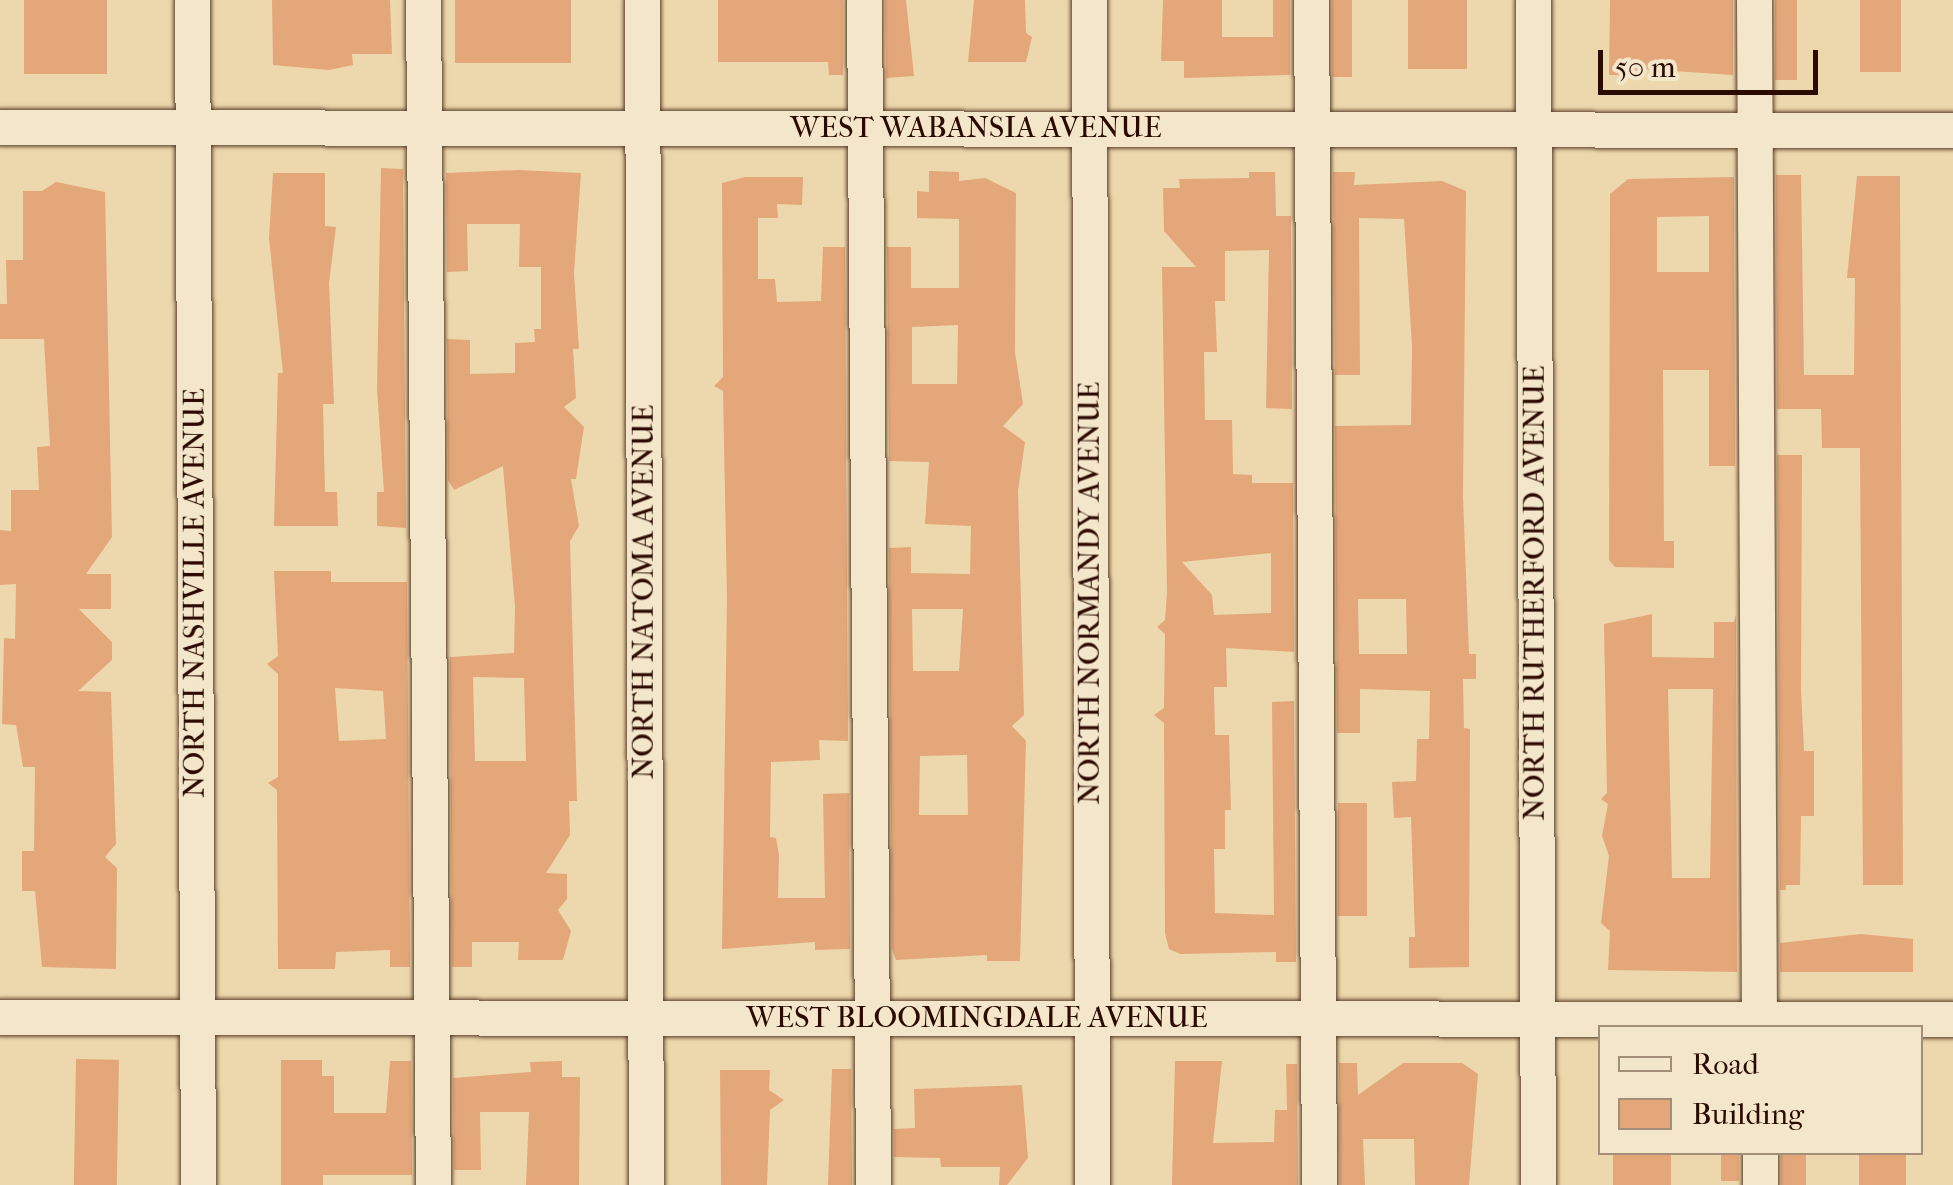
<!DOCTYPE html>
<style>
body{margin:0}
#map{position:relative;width:1953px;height:1185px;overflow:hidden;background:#edd8ad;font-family:"IM FELL French Canon",serif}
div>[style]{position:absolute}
.building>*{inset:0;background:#e4a779;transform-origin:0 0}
.roads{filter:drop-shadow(0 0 2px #5c3e2b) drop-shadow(0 0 2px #5c3e2b)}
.minor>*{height:35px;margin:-17.5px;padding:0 17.5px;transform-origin:17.5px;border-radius:17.5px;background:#f3e6ca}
span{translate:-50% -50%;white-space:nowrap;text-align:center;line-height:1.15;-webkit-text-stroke:8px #f3e6ca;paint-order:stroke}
.street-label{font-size:30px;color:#2b0b00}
.legend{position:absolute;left:1598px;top:1025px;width:325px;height:130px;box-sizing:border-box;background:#f3e6ca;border:2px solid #a38e79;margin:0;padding:12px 18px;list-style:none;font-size:30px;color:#2b0b00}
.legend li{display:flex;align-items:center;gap:20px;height:50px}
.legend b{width:50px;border:2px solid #a38e79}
.scale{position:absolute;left:1598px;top:50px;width:220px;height:45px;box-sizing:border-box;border:5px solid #2b0b00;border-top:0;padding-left:12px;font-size:30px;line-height:35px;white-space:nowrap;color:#2b0b00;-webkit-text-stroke:8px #f3e6ca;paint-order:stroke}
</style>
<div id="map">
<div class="building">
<div style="left:24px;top:0;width:83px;height:74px"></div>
<div style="clip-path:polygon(272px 0,390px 0,392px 54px,352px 54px,353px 65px,329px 70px,273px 65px)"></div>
<div style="left:455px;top:0;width:116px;height:63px"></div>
<div style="clip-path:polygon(718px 0,843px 0,843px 75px,829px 75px,828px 62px,718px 62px)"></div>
<div style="clip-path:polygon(885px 0,906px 0,914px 76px,886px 78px)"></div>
<div style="clip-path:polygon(974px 0,1025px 0,1026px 33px,1032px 37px,1026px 62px,968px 62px)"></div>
<div style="clip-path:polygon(1163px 0,1222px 0,1222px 37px,1273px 37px,1273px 0,1290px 0,1290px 75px,1184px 78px,1184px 61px,1161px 61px)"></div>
<div style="left:1332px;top:0;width:20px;height:77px"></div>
<div style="left:1408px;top:0;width:59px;height:69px"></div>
<div style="clip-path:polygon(1610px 0,1733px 0,1733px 75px,1643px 69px,1644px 75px,1609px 75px)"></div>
<div style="left:1775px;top:0;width:22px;height:80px"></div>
<div style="left:1860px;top:0;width:41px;height:72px"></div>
<div style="clip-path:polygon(381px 168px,403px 169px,406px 528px,377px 526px,377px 492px,384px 492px,377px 389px)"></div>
<div style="clip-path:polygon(evenodd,518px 170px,581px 173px,574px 273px,579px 349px,573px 349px,576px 398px,564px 407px,584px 427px,576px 479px,571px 479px,579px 526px,570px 541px,577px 801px,569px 801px,570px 835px,546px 873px,567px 874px,567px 899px,558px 910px,571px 931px,563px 960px,518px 960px,519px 942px,472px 942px,472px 967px,452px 967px,450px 657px,514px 653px,515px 607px,503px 466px,454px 490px,448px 480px,447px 339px,470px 340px,470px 374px,515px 373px,515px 343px,535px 342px,534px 329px,541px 329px,541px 267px,519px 267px,520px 224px,467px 224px,468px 271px,447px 272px,446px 173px,518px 170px,473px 677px,524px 678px,526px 761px,475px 761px,473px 677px)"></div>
<div style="clip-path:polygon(evenodd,929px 171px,959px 172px,959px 181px,985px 178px,1016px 193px,1015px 352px,1023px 404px,1003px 426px,1025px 442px,1018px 491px,1024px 715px,1012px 726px,1026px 741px,1020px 961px,987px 961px,987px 955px,896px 960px,892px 949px,889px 548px,911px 547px,911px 573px,970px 574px,971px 526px,925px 524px,929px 462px,889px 461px,887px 247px,911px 247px,911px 288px,959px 288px,959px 219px,917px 218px,917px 191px,929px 192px,929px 171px,958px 325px,957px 384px,912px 384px,912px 327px,958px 325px,929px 171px,912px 609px,963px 609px,959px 671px,913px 671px,912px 609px,929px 171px,967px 755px,968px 815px,919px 815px,920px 756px,967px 755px)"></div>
<div style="clip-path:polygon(evenodd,1249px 172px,1275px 172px,1276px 216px,1291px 216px,1292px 409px,1266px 408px,1269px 250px,1225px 251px,1225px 301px,1215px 301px,1217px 352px,1204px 352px,1205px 420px,1232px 420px,1233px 474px,1252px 475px,1252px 483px,1293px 483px,1294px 652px,1226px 648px,1227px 687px,1214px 687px,1215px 735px,1229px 735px,1231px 810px,1225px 810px,1225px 849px,1214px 849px,1215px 913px,1274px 915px,1272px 702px,1294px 701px,1296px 962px,1276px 962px,1276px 952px,1180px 954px,1169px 949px,1165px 933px,1164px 723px,1154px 715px,1164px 708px,1165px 634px,1157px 627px,1165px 620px,1167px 592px,1162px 267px,1196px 267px,1164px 231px,1163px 188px,1180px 188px,1179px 179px,1249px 178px,1249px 172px,1271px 553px,1271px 613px,1214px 615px,1212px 595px,1182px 562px,1271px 553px)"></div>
<div style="clip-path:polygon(evenodd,1333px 172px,1355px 172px,1354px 185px,1442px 181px,1466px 191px,1463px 496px,1469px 654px,1476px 654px,1476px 679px,1463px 679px,1464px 728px,1470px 729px,1469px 967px,1409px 968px,1409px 937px,1415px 937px,1411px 817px,1394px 818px,1392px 782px,1416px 781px,1417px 739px,1429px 739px,1430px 691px,1360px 689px,1360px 733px,1337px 733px,1335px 426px,1411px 425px,1412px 346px,1404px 219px,1359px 218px,1360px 375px,1335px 375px,1333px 172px,1358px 599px,1406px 599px,1407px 654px,1359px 654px,1358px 599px)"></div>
<div style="clip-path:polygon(273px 173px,325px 173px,325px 226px,336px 227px,329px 283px,334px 404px,323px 404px,325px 492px,337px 492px,338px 526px,274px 526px,278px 373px,283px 373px,269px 238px)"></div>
<div style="clip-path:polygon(1776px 175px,1801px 175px,1804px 375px,1854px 375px,1855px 278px,1847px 278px,1857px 176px,1900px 176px,1903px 885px,1863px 885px,1860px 448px,1822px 448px,1821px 409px,1777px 409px)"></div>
<div style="clip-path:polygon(745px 177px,803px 177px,802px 205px,777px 204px,778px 218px,758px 218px,758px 279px,775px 279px,777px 302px,821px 301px,823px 247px,845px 247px,848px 741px,819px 740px,820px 760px,771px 762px,770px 837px,776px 838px,779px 855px,778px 898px,825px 898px,823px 794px,849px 793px,850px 949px,815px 950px,815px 942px,722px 949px,727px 597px,723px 391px,714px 386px,723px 377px,722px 183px)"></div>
<div style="clip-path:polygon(evenodd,1734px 177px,1735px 466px,1709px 466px,1709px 370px,1663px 370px,1664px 541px,1674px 541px,1674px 568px,1615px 567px,1609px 560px,1610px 194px,1628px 179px,1734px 177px,1709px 216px,1709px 272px,1657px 272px,1657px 217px,1709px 216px)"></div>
<div style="clip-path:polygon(56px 182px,105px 192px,112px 537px,86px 574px,111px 574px,111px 609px,79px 609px,112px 642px,112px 660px,78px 691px,111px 692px,116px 844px,105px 857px,117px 868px,116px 969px,42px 967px,35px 891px,22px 891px,22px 851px,34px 851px,35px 767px,23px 767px,16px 725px,2px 724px,4px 638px,15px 639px,16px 584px,0 585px,0 530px,11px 531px,11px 490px,39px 490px,37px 447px,50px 446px,44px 339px,0 339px,0 304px,7px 304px,6px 260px,23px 260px,23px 191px,42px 191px)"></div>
<div style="clip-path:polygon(1777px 455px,1802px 455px,1801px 689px,1804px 751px,1814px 751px,1814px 816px,1801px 816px,1800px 885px,1786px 885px,1786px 890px,1780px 890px)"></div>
<div style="clip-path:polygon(evenodd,274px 571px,331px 571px,331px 582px,407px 582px,410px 967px,390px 967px,390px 950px,336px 952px,335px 969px,278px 969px,277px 790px,268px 783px,278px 777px,278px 674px,267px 664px,278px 656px,274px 571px,335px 688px,383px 691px,386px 739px,339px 741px,335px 688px)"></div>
<div style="clip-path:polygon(evenodd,1652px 614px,1652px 657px,1714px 658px,1714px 622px,1734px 622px,1736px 615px,1737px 972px,1608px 970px,1610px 931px,1601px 923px,1609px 856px,1602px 836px,1608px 804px,1601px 799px,1607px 793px,1604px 624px,1652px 614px,1668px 689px,1713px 689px,1710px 878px,1672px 878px,1668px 689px)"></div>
<div style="left:1338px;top:803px;width:29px;height:113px"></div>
<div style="clip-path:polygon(1861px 934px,1913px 939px,1913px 972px,1780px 972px,1780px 943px)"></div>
<div style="left:76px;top:1059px;width:43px;height:126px;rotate:1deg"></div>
<div style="clip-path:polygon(281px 1060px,322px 1060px,322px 1076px,334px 1076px,334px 1113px,386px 1113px,390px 1061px,411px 1061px,412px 1175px,323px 1175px,323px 1185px,281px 1185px)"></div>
<div style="clip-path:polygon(562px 1061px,562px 1077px,580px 1077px,579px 1185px,526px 1185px,529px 1112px,480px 1112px,481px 1170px,454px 1170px,453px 1078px,531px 1072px,530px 1062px)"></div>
<div style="clip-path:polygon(1175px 1061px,1222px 1061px,1213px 1143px,1274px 1142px,1275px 1110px,1287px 1110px,1286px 1064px,1297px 1064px,1298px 1185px,1172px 1185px)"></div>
<div style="clip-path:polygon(1339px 1063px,1357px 1063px,1358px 1095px,1403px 1063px,1462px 1063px,1478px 1074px,1469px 1185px,1415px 1185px,1414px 1139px,1363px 1139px,1365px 1185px,1340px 1185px)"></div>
<div style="clip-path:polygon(832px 1069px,851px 1069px,852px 1185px,828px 1185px)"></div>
<div style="clip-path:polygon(720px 1070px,770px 1070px,769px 1090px,784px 1100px,770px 1110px,767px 1185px,721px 1185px)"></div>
<div style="clip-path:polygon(1022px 1085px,1028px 1158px,1007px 1185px,999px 1185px,1000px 1167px,941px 1167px,940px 1158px,894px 1157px,894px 1129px,915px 1128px,914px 1089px)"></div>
<div style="left:1613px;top:1152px;width:58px;height:33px"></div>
<div style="left:1721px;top:1152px;width:18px;height:29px"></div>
<div style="left:1781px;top:1152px;width:25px;height:33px"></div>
<div style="left:1859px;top:1152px;width:47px;height:33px"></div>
</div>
<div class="roads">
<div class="minor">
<div style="left:192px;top:0;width:1185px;rotate:89.71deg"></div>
<div style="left:423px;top:0;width:1185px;rotate:89.52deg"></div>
<div style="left:642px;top:0;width:1185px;rotate:89.81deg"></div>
<div style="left:864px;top:0;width:1185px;rotate:89.56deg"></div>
<div style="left:1089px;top:0;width:1185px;rotate:89.85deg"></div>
<div style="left:1311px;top:0;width:1185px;rotate:89.61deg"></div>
<div style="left:1533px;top:0;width:1185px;rotate:89.76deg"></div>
<div style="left:1754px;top:0;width:1028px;rotate:89.72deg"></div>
<div style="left:0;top:127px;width:1953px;rotate:0.09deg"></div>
<div style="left:0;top:1017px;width:1953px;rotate:0.06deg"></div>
<div style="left:1760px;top:1152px;width:33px;rotate:90deg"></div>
</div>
</div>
<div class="street-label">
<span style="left:976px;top:128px">WEST WABANSIA AVENUE</span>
<span style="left:644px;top:592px;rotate:-90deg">NORTH NATOMA AVENUE</span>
<span style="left:195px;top:593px;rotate:-90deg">NORTH NASHVILLE AVENUE</span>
<span style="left:1090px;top:593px;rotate:-90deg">NORTH NORMANDY AVENUE</span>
<span style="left:1535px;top:593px;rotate:-90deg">NORTH RUTHERFORD AVENUE</span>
<span style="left:977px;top:1018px">WEST BLOOMINGDALE AVENUE</span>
</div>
<ul class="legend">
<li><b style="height:12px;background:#f3e6ca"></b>Road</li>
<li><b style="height:28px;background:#e4a779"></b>Building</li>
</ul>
<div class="scale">50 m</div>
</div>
